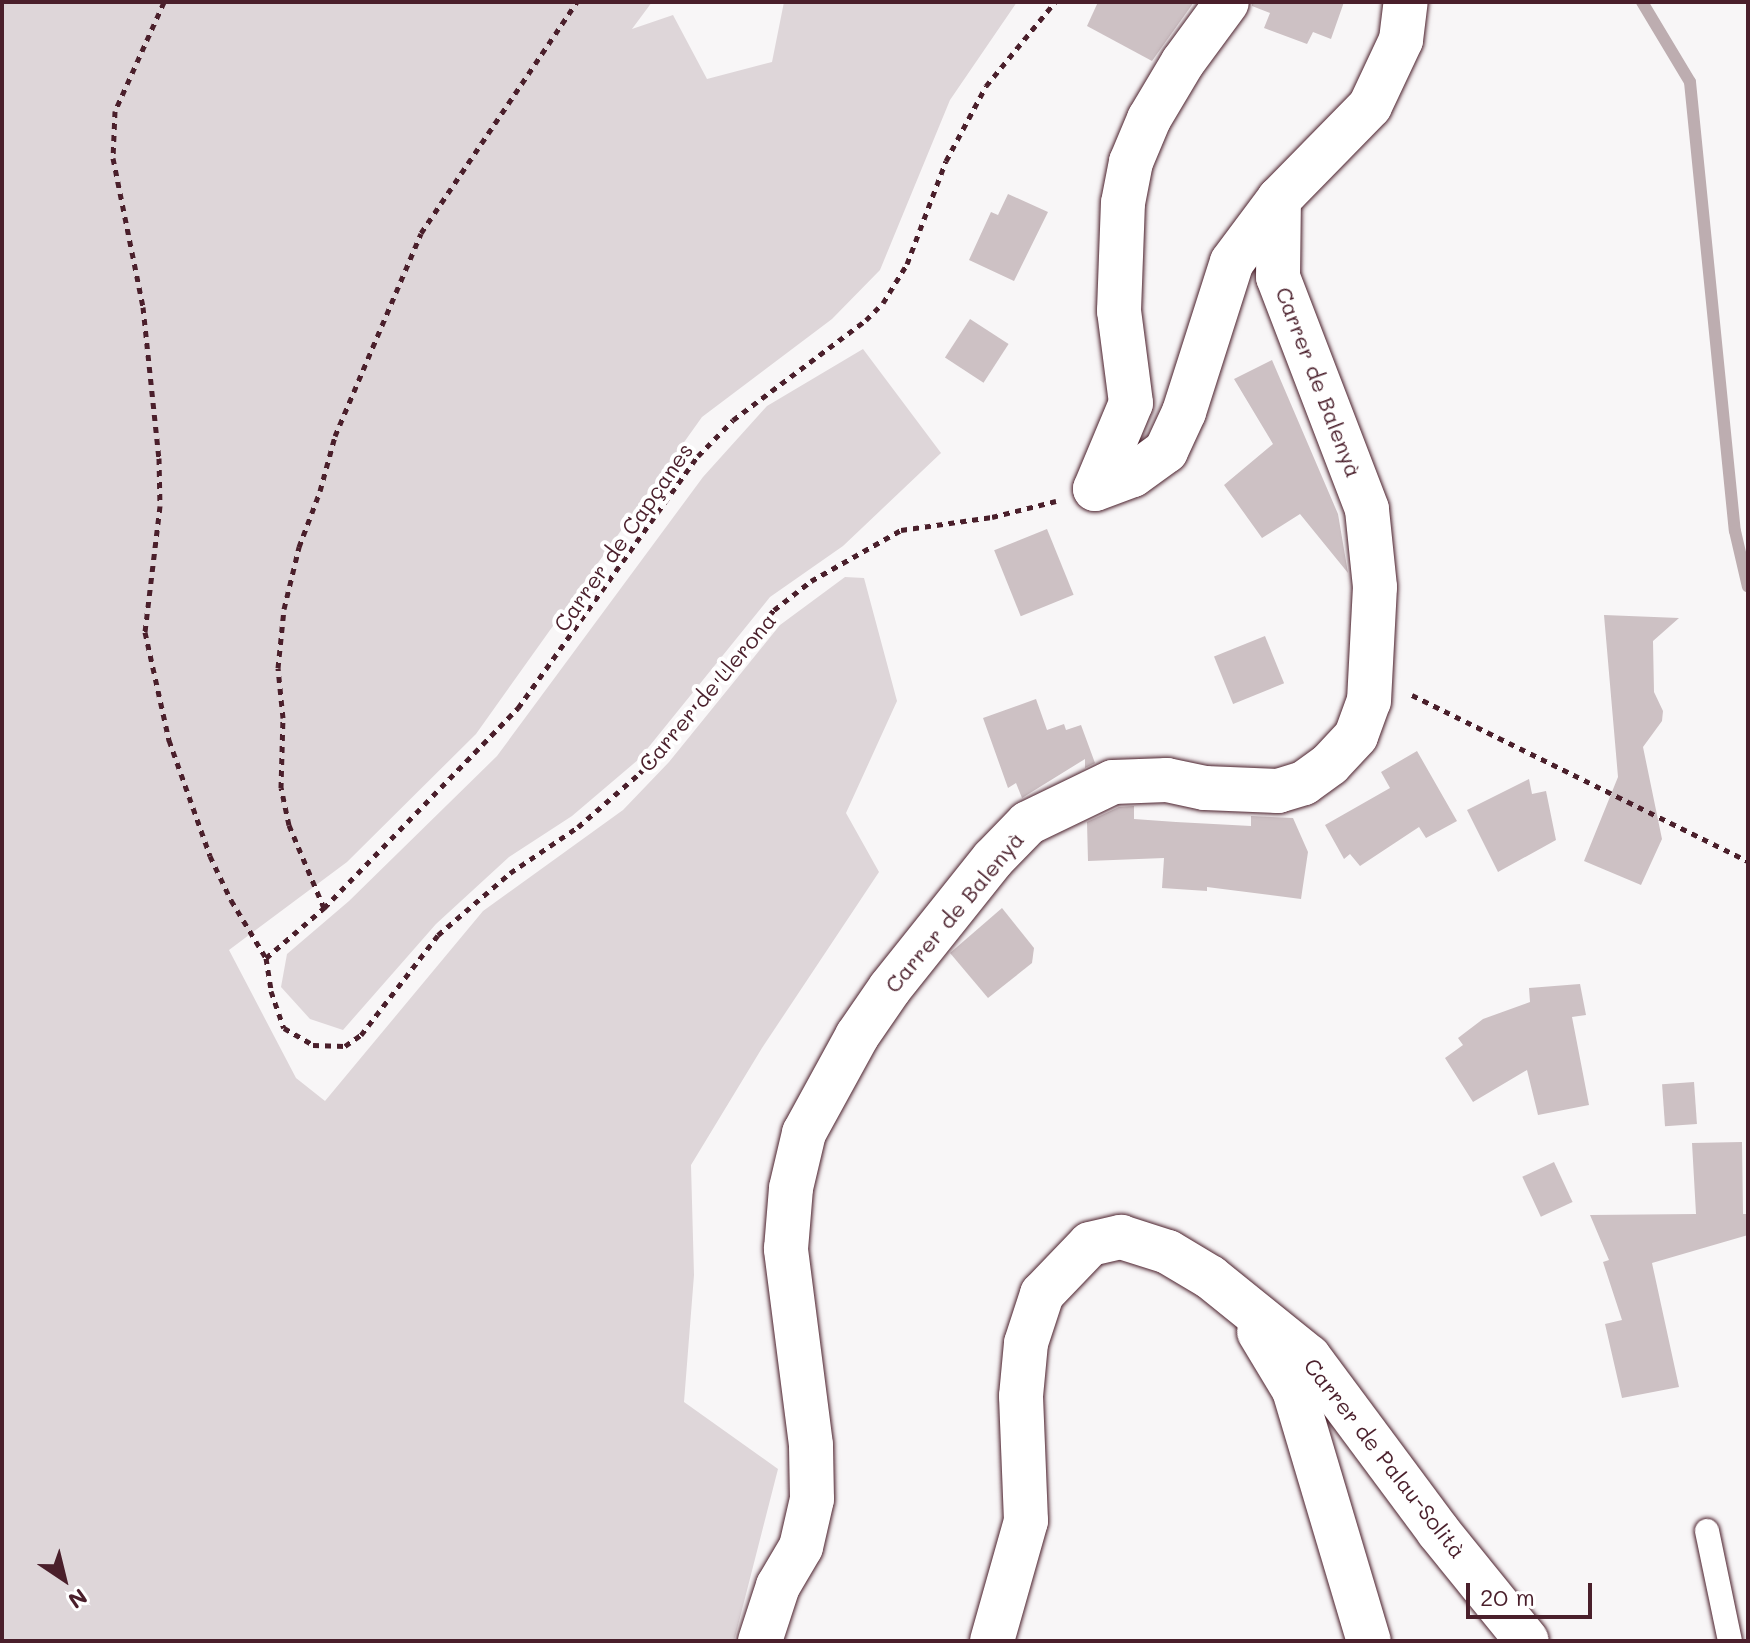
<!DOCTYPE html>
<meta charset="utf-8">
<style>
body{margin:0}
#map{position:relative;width:1750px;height:1643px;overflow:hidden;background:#f8f6f7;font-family:Mali,sans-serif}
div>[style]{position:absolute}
.green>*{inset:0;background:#ded6d9}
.stream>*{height:12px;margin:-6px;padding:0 6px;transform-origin:6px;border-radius:6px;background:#bdadb0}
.building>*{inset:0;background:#cdc1c4;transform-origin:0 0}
.path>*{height:5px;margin-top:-2.5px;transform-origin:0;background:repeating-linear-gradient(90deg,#4a1f2b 0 6px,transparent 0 12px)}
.roads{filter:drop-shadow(0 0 2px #4a1f2b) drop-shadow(0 0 2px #4a1f2b)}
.service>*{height:24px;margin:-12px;padding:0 12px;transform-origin:12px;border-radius:12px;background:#fff}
.minor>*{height:44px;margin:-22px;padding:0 22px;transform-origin:22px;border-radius:22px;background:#fff}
span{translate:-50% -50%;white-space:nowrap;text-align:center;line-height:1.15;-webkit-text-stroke:8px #fff;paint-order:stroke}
.street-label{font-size:22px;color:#4a1f2b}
.frame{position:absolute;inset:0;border:4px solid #4a1f2b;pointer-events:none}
.north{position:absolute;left:24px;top:1539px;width:80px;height:80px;-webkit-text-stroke:6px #fff;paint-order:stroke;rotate:145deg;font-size:22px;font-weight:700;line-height:32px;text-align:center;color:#4a1f2b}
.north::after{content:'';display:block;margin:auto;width:28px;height:36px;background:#4a1f2b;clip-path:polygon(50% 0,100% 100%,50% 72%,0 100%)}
.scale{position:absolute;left:1466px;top:1583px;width:126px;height:36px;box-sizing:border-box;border:4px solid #4a1f2b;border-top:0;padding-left:10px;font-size:24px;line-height:28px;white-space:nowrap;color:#4a1f2b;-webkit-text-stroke:6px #fff;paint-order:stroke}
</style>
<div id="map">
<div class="green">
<div style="clip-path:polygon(2px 2px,652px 2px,632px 29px,673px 15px,707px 79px,772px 62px,784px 2px,1017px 2px,950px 100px,880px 270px,832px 319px,702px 417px,476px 734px,347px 862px,229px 950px,296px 1078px,325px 1101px,483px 911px,623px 810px,669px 762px,780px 625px,845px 577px,864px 578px,897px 701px,846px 813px,879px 872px,762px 1048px,691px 1165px,694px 1275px,684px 1402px,778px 1469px,734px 1641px,2px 1641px)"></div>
<div style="clip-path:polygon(863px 349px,941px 453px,843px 546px,770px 597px,639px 759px,572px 816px,509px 857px,436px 924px,343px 1030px,310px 1019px,281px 987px,287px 954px,349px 901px,497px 756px,703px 477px,767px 406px)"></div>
</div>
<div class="stream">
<div style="left:1642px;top:2px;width:93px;rotate:59deg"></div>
<div style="left:1690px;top:82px;width:451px;rotate:84.3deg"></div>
<div style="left:1735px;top:531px;width:57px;rotate:76.9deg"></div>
</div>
<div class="building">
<div style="clip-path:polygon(1098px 2px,1194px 2px,1152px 61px,1087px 26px)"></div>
<div style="clip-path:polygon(1252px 2px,1344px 2px,1331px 39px,1313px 32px,1307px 44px,1264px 28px,1270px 13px,1252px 6px)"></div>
<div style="clip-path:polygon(1008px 194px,1048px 212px,1014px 281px,969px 260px,991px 212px,998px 215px)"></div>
<div style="left:970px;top:319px;width:46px;height:46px;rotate:33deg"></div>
<div style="clip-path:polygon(1272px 360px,1338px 514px,1348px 573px,1300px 514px,1262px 538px,1224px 485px,1273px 444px,1234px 379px)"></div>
<div style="left:1047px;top:529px;width:71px;height:57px;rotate:68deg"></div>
<div style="clip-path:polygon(1604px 615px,1679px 618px,1653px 641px,1654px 692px,1663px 711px,1662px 721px,1643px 747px,1662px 839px,1641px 885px,1584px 861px,1618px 777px)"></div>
<div style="left:1265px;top:636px;width:51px;height:55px;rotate:68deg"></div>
<div style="clip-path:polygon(1036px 699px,1047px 730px,1064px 724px,1066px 730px,1081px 725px,1095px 763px,1085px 768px,1085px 759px,1022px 798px,1016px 783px,1008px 788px,983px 718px)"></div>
<div style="clip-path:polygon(1417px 751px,1457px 821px,1426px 838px,1419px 827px,1360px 866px,1350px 854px,1344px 859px,1325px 825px,1390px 788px,1381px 772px)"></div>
<div style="clip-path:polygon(1529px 779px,1532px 794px,1546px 791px,1556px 840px,1498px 872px,1467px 810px)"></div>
<div style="clip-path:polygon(1134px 806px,1134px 819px,1176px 822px,1251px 826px,1251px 816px,1293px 818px,1308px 852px,1301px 899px,1207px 887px,1207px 891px,1162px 888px,1164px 858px,1088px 861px,1087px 822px,1119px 807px)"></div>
<div style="clip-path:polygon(1002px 908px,1034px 948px,1032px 963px,988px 998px,950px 953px)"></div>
<div style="clip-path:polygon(1580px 984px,1586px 1015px,1572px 1017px,1589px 1105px,1538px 1115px,1527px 1070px,1473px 1102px,1445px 1058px,1463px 1045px,1458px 1038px,1483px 1019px,1530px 1002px,1529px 988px)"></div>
<div style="left:1694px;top:1082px;width:42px;height:32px;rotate:86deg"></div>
<div style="clip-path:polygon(1742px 1142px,1743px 1214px,1748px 1214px,1748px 1235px,1652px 1263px,1679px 1387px,1622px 1398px,1605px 1324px,1622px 1320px,1603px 1262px,1609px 1260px,1590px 1215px,1696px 1214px,1692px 1143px)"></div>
<div style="left:1554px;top:1162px;width:44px;height:35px;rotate:65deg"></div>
</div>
<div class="path">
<div style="left:164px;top:2px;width:120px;rotate:114.2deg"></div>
<div style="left:115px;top:111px;width:47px;rotate:92.4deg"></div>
<div style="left:113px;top:158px;width:152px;rotate:78.6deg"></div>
<div style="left:143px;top:307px;width:152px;rotate:84deg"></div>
<div style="left:159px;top:458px;width:48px;rotate:88.8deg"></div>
<div style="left:160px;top:506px;width:127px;rotate:96.8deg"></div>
<div style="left:145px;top:632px;width:111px;rotate:77.5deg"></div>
<div style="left:169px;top:740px;width:123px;rotate:70.5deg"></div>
<div style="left:210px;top:856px;width:49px;rotate:64.5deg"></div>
<div style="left:231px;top:900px;width:68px;rotate:58.9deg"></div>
<div style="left:266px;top:958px;width:33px;rotate:81deg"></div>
<div style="left:271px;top:991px;width:39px;rotate:71deg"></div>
<div style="left:284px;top:1028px;width:34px;rotate:30deg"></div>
<div style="left:313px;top:1045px;width:32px;rotate:2deg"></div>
<div style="left:345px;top:1046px;width:19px;rotate:-35deg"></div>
<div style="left:361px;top:1035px;width:126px;rotate:-52.4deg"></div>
<div style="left:438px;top:935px;width:95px;rotate:-40.7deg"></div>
<div style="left:510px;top:873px;width:82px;rotate:-34.1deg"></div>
<div style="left:578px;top:827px;width:82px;rotate:-41.1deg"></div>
<div style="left:640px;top:773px;width:211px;rotate:-50.6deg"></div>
<div style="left:774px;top:610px;width:47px;rotate:-38.1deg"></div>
<div style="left:811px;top:581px;width:103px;rotate:-29.5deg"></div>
<div style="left:901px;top:530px;width:92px;rotate:-8.1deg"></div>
<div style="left:992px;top:517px;width:66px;rotate:-14deg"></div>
<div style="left:1412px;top:695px;width:375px;rotate:26.3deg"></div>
<div style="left:324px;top:908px;width:90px;rotate:-112.9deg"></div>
<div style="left:289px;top:825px;width:38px;rotate:-102deg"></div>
<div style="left:281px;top:788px;width:70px;rotate:-88.4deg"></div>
<div style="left:283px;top:718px;width:50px;rotate:-95.7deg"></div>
<div style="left:278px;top:668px;width:59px;rotate:-84.2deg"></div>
<div style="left:284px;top:609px;width:64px;rotate:-76.4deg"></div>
<div style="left:299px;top:547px;width:60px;rotate:-69.4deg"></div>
<div style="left:320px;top:491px;width:57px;rotate:-74.7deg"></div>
<div style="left:335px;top:436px;width:220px;rotate:-67deg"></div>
<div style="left:421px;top:233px;width:279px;rotate:-56deg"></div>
<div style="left:266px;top:958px;width:77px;rotate:-40.8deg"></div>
<div style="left:324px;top:908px;width:279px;rotate:-45.9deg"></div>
<div style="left:518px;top:708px;width:310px;rotate:-54.5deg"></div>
<div style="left:698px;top:456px;width:50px;rotate:-45.8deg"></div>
<div style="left:733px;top:420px;width:166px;rotate:-36.9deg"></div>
<div style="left:866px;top:320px;width:24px;rotate:-45deg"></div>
<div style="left:883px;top:303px;width:46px;rotate:-58.4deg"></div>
<div style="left:907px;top:264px;width:110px;rotate:-69.3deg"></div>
<div style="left:946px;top:161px;width:85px;rotate:-61.9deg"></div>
<div style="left:986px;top:86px;width:109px;rotate:-50.6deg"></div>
</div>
<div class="roads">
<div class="service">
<div style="left:1707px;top:1531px;width:112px;rotate:78.2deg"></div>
</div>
<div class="minor">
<div style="left:1095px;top:489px;width:40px;rotate:-20.2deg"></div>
<div style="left:1133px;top:475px;width:41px;rotate:-36deg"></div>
<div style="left:1166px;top:451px;width:43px;rotate:-65.2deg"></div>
<div style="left:1184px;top:412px;width:157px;rotate:-72.3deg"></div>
<div style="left:1232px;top:262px;width:79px;rotate:-53.3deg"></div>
<div style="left:1279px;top:199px;width:130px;rotate:-45.6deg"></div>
<div style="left:1370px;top:106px;width:73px;rotate:-64.8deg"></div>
<div style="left:1401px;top:40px;width:38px;rotate:-83deg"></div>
<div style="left:1095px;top:489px;width:93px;rotate:-67.3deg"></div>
<div style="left:1131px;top:403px;width:93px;rotate:-97.4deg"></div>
<div style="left:1119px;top:311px;width:108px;rotate:-87.9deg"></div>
<div style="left:1123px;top:203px;width:42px;rotate:-79deg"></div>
<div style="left:1131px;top:162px;width:47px;rotate:-67.3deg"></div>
<div style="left:1149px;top:119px;width:66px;rotate:-59.2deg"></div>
<div style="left:1183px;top:62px;width:74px;rotate:-53.7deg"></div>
<div style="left:1259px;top:1332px;width:68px;rotate:58.9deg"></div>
<div style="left:1294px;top:1390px;width:262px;rotate:73.4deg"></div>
<div style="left:760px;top:1641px;width:58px;rotate:-71.9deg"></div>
<div style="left:778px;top:1586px;width:45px;rotate:-59.5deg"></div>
<div style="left:801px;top:1547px;width:49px;rotate:-77.1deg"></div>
<div style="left:812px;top:1499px;width:54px;rotate:-91.1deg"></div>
<div style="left:811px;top:1445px;width:198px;rotate:-97.3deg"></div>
<div style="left:786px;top:1249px;width:61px;rotate:-85.3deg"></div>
<div style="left:791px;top:1188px;width:57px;rotate:-76.7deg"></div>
<div style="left:804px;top:1133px;width:111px;rotate:-61.3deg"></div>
<div style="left:857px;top:1036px;width:58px;rotate:-55.5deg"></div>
<div style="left:890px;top:988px;width:165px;rotate:-51.4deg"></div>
<div style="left:993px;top:859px;width:50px;rotate:-45.8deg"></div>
<div style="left:1028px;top:823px;width:94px;rotate:-25.8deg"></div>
<div style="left:1113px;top:782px;width:54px;rotate:-2.1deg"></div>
<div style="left:1167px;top:780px;width:39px;rotate:12deg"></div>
<div style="left:1205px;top:788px;width:73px;rotate:2.4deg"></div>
<div style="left:1278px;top:791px;width:27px;rotate:-17deg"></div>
<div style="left:1304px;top:783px;width:32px;rotate:-36deg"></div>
<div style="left:1330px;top:764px;width:38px;rotate:-47deg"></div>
<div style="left:1356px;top:736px;width:37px;rotate:-70deg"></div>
<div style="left:1369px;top:701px;width:114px;rotate:-87deg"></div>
<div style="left:1375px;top:587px;width:78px;rotate:-95.9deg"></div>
<div style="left:1367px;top:509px;width:248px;rotate:-111deg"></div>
<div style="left:1278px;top:277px;width:78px;rotate:-89.3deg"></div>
<div style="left:992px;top:1641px;width:125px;rotate:-74.2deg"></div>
<div style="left:1026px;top:1521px;width:125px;rotate:-92.3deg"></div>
<div style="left:1021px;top:1396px;width:53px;rotate:-84.6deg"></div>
<div style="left:1026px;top:1343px;width:52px;rotate:-71.9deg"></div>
<div style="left:1042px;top:1294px;width:69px;rotate:-46.2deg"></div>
<div style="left:1090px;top:1244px;width:32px;rotate:-13deg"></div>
<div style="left:1121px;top:1237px;width:49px;rotate:17.7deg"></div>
<div style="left:1168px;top:1252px;width:49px;rotate:30.8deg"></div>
<div style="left:1210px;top:1277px;width:127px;rotate:38.9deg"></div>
<div style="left:1309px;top:1357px;width:217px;rotate:53.4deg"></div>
<div style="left:1438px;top:1531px;width:141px;rotate:51deg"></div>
</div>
</div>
<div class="street-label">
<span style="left:1319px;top:382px;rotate:69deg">Carrer de Balenyà</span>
<span style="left:623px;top:537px;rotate:-55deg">Carrer de Capçanes</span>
<span style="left:707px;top:692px;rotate:-50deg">Carrer de Llerona</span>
<span style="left:954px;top:912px;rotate:-50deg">Carrer de Balenyà</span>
<span style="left:1385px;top:1458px;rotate:52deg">Carrer de Palau-Solità</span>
</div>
<div class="frame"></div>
<div class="north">N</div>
<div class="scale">20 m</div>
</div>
